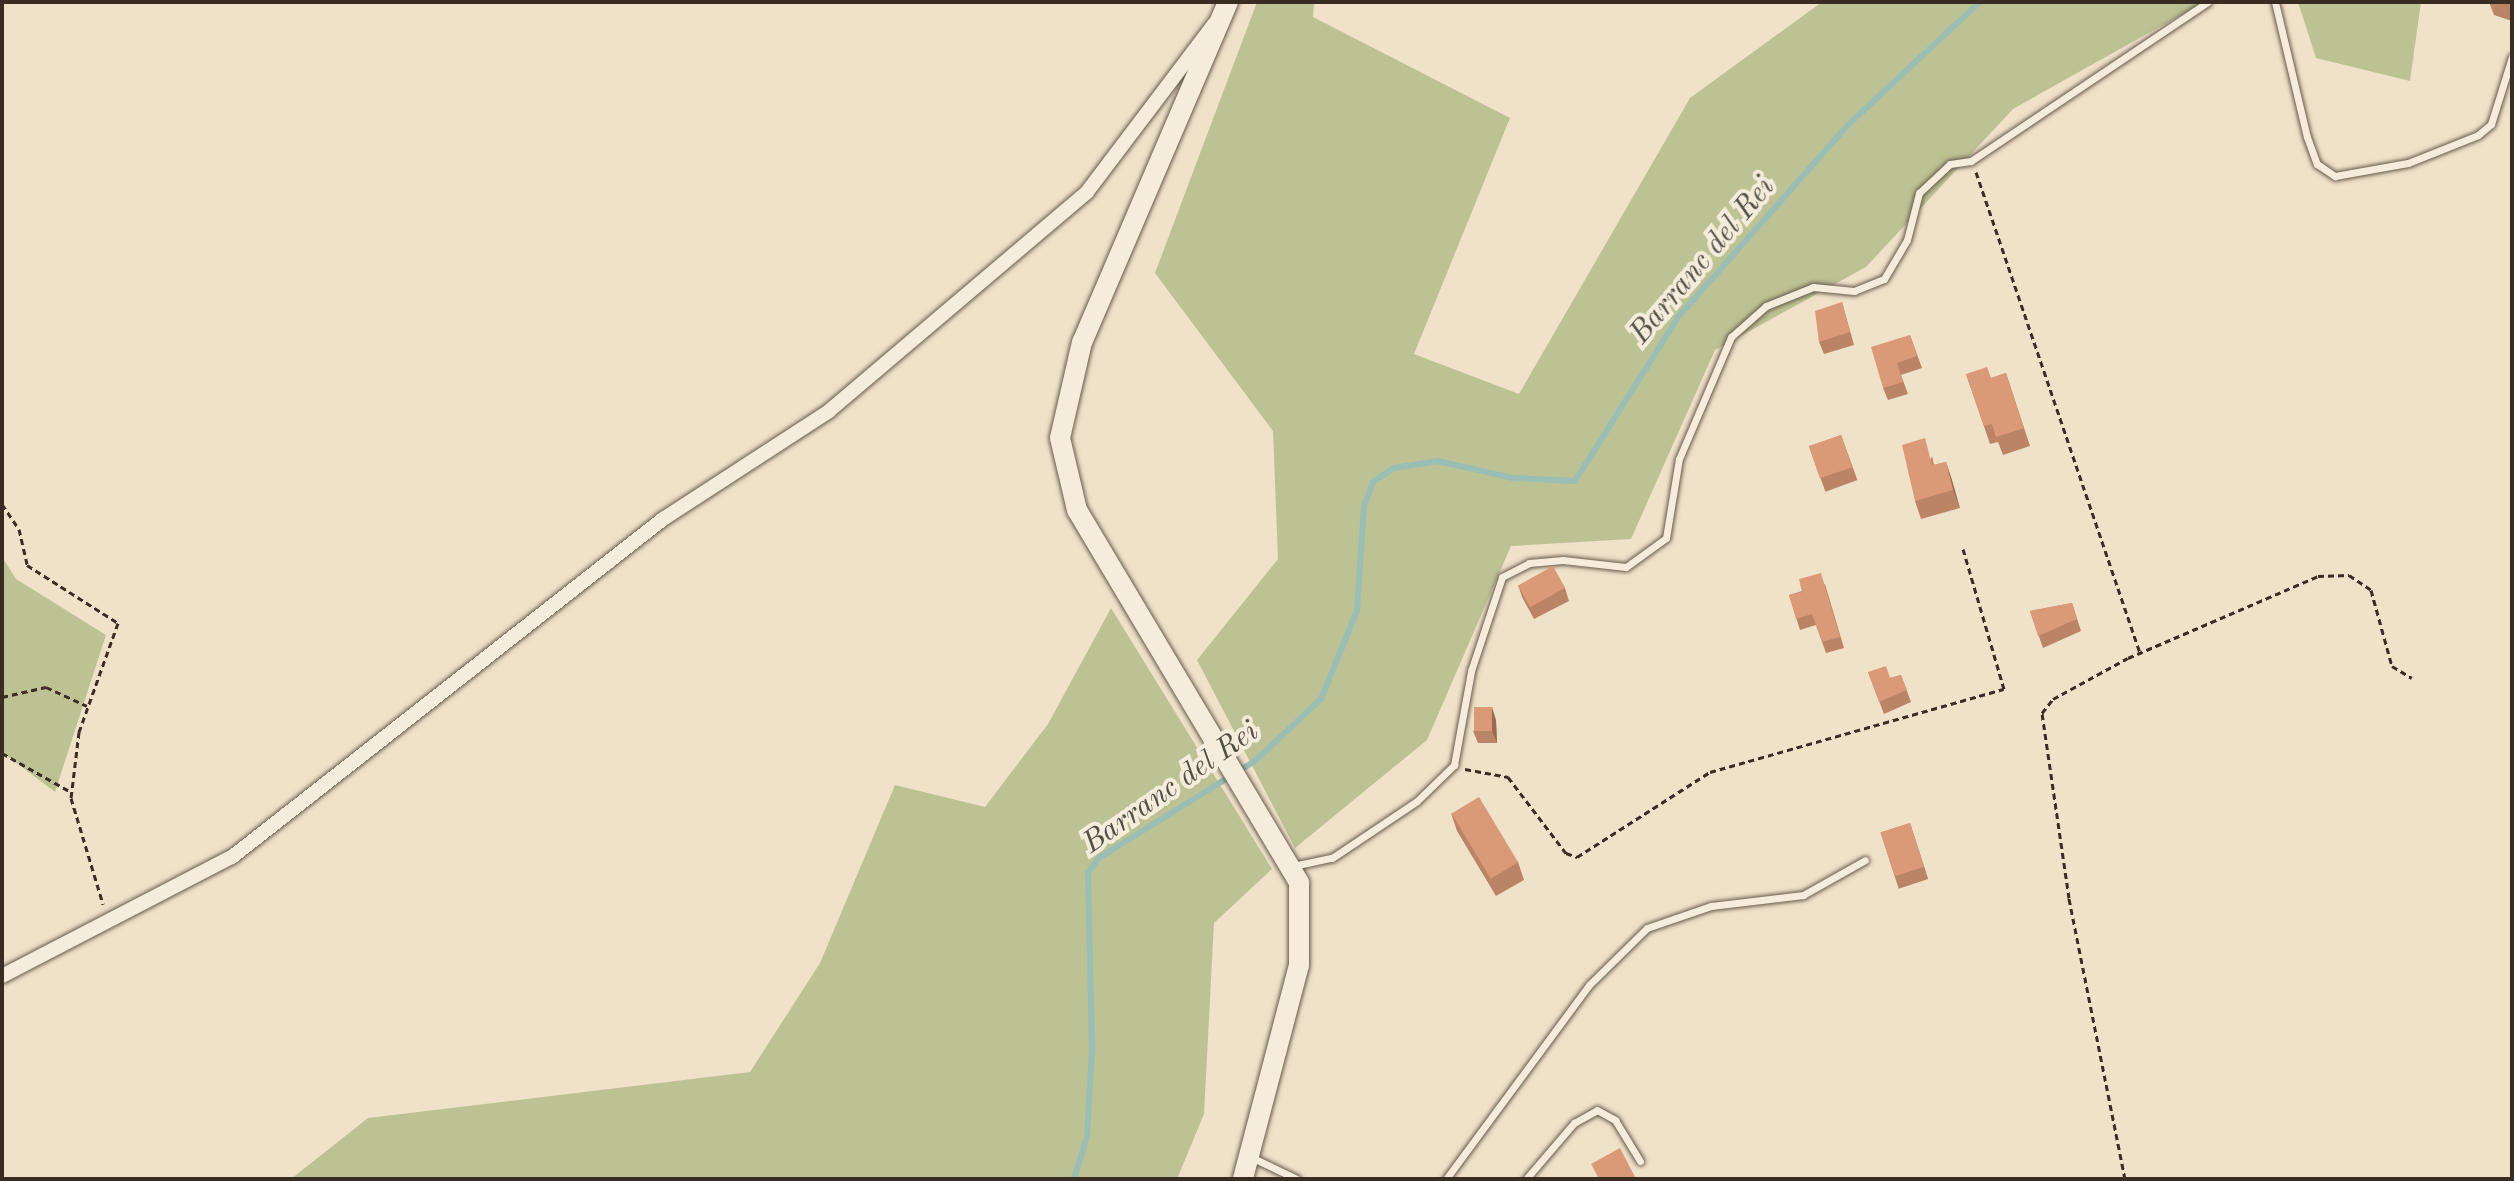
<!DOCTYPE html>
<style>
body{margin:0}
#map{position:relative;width:2514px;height:1181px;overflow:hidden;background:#efe2c9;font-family:"Old Standard TT",serif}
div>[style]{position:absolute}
.green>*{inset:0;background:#bdc294}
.stream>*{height:6px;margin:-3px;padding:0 3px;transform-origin:3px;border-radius:3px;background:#9abeb3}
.path>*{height:3px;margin-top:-1.5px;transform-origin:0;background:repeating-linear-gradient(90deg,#392c22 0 6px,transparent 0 10px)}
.roads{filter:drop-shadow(0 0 2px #665a4c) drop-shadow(0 0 2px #665a4c)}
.service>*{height:7px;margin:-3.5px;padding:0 3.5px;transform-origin:3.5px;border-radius:3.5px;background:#f5ecdc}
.minor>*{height:14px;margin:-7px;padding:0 7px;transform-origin:7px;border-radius:7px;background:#f5ecdc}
.secondary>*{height:20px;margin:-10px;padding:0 10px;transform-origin:10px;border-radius:10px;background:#f5ecdc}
.wall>*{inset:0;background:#bb8466;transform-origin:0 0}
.shaded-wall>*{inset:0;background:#996b53}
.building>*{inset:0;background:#da9977;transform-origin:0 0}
span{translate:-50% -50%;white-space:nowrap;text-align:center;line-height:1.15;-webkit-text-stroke:8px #f5ecdc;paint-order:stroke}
.water-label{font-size:30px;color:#515046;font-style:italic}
.frame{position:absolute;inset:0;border:4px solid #392c22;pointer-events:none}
</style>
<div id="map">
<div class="green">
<div style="clip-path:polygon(1257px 2px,1314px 2px,1313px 17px,1510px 118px,1414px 354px,1519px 394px,1690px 98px,1822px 2px,2204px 2px,2013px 109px,1866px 267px,1715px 350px,1631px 539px,1511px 546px,1427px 740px,1295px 848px,1197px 660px,1278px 559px,1273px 431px,1155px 273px)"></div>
<div style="clip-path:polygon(2298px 2px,2421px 2px,2410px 81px,2316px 58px)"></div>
<div style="clip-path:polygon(2px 557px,16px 579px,106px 635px,55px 792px,2px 752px)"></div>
<div style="clip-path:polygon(1111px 608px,1272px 869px,1214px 923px,1204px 1114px,1177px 1179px,291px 1179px,368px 1118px,750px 1072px,820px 963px,895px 785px,985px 807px,1048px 724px)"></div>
</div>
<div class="stream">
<div style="left:1074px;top:1179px;width:44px;rotate:-72.8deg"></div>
<div style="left:1087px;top:1137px;width:88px;rotate:-86.7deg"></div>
<div style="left:1092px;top:1049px;width:176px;rotate:-91.3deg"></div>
<div style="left:1088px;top:873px;width:19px;rotate:-54deg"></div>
<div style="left:1099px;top:858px;width:184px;rotate:-31.9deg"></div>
<div style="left:1255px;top:761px;width:91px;rotate:-43.2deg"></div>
<div style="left:1321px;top:699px;width:95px;rotate:-67.8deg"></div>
<div style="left:1357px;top:611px;width:105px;rotate:-86.2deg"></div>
<div style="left:1364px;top:506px;width:26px;rotate:-69deg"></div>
<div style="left:1373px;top:482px;width:25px;rotate:-34deg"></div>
<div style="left:1394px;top:468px;width:45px;rotate:-9deg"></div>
<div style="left:1438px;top:461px;width:77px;rotate:12.8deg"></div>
<div style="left:1513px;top:478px;width:62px;rotate:2.8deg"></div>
<div style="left:1575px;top:481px;width:195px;rotate:-57.8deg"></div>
<div style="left:1679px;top:316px;width:256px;rotate:-48.5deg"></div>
<div style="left:1849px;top:124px;width:179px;rotate:-43deg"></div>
</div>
<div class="path">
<div style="left:1976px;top:172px;width:508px;rotate:71.17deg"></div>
<div style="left:2px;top:504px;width:30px;rotate:56deg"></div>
<div style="left:19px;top:529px;width:37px;rotate:77deg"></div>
<div style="left:27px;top:565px;width:108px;rotate:32.5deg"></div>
<div style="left:118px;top:623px;width:116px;rotate:109.7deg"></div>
<div style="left:79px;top:732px;width:66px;rotate:96.9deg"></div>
<div style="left:71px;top:798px;width:111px;rotate:73.2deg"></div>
<div style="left:2px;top:697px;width:45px;rotate:-12.8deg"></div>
<div style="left:46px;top:687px;width:45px;rotate:24.9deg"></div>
<div style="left:2px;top:753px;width:79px;rotate:29.5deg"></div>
<div style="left:1465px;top:769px;width:44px;rotate:10.5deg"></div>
<div style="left:1508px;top:777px;width:96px;rotate:52.7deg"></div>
<div style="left:1566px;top:853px;width:12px;rotate:20deg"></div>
<div style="left:1577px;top:857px;width:158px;rotate:-32.6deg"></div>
<div style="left:1710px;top:772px;width:305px;rotate:-15.8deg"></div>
<div style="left:2004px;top:689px;width:146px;rotate:-106.3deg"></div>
<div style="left:2125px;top:1179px;width:287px;rotate:-101.3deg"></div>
<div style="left:2069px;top:898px;width:187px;rotate:-98.3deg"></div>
<div style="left:2042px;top:713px;width:18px;rotate:-52deg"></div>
<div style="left:2053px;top:699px;width:85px;rotate:-28.7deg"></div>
<div style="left:2128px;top:658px;width:207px;rotate:-23.3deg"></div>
<div style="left:2318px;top:576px;width:31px;rotate:-2deg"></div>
<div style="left:2349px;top:575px;width:27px;rotate:34deg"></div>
<div style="left:2371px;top:590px;width:79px;rotate:74.6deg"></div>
<div style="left:2392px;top:666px;width:23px;rotate:31deg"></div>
</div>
<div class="roads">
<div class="service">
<div style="left:2275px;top:2px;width:139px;rotate:76.7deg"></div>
<div style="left:2307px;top:137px;width:29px;rotate:70deg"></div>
<div style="left:2317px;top:164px;width:22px;rotate:34deg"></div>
<div style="left:2335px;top:176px;width:74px;rotate:-10.1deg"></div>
<div style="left:2408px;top:163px;width:75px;rotate:-21.8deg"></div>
<div style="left:2478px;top:135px;width:17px;rotate:-40deg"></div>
<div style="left:2491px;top:124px;width:70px;rotate:-72.6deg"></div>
<div style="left:1293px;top:866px;width:40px;rotate:-12deg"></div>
<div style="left:1332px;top:858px;width:102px;rotate:-33.8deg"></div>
<div style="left:1417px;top:801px;width:52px;rotate:-44.2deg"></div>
<div style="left:1454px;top:765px;width:96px;rotate:-79.7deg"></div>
<div style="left:1471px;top:671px;width:99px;rotate:-71.7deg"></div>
<div style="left:1502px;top:577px;width:30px;rotate:-27deg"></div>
<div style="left:1529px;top:563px;width:34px;rotate:-5deg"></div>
<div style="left:1563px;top:560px;width:63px;rotate:6.3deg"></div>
<div style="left:1626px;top:567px;width:49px;rotate:-35.9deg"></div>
<div style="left:1666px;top:538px;width:80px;rotate:-80.7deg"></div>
<div style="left:1679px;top:459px;width:133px;rotate:-66.9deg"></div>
<div style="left:1731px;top:337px;width:47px;rotate:-41.5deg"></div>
<div style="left:1766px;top:306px;width:51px;rotate:-22deg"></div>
<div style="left:1813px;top:287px;width:41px;rotate:5.6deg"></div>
<div style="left:1854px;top:291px;width:32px;rotate:-22deg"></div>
<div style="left:1884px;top:279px;width:45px;rotate:-59.5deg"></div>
<div style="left:1907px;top:240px;width:49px;rotate:-75.7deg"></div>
<div style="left:1919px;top:193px;width:42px;rotate:-43.1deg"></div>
<div style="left:1950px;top:164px;width:21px;rotate:-8deg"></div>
<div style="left:1971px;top:161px;width:285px;rotate:-33.9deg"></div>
<div style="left:1251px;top:1157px;width:51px;rotate:25.6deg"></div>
<div style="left:1446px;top:1179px;width:241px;rotate:-53.6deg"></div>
<div style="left:1589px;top:985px;width:81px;rotate:-44.5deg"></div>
<div style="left:1647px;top:928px;width:68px;rotate:-19deg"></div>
<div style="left:1711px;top:906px;width:93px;rotate:-6.8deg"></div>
<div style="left:1803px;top:895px;width:71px;rotate:-29.4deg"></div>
<div style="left:1526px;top:1179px;width:74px;rotate:-49.4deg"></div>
<div style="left:1574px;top:1123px;width:26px;rotate:-29deg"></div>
<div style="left:1597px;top:1110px;width:21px;rotate:29deg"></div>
<div style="left:1615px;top:1120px;width:48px;rotate:58.6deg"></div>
</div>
<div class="minor">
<div style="left:2px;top:976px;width:259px;rotate:-27.4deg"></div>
<div style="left:232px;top:857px;width:548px;rotate:-38.1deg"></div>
<div style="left:663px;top:519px;width:198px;rotate:-33deg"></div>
<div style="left:829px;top:411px;width:338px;rotate:-40.3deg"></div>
<div style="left:1087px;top:192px;width:212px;rotate:-52.9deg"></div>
</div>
<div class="secondary">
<div style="left:1228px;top:2px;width:370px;rotate:113.2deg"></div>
<div style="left:1082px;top:342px;width:98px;rotate:102.9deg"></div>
<div style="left:1060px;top:438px;width:74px;rotate:76.7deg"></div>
<div style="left:1077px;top:510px;width:434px;rotate:59.2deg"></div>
<div style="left:1299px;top:883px;width:82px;rotate:90deg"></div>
<div style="left:1299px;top:965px;width:221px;rotate:104.7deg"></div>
</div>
</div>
<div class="wall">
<div style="clip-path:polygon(2489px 2px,2512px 2px,2512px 21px,2494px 15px)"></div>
<div style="clip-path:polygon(1842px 302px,1854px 345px,1824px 354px,1819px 342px)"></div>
<div style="clip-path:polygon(1910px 335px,1922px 368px,1901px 375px,1908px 394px,1888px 400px,1883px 388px)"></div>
<div style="clip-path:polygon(2006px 373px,2030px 446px,2003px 455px,1998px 442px,1990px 444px,1966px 374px,1991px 378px)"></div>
<div style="left:1841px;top:435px;width:48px;height:34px;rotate:70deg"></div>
<div style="clip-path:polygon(1932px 456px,1934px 465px,1946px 462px,1960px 508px,1921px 519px,1915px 501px)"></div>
<div style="clip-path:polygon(1825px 584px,1844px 648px,1826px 653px,1816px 625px,1800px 630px,1789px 595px)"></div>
<div style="clip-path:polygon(1518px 585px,1565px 588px,1569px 601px,1534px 619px,1522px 597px)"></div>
<div style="clip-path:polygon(2072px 603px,2081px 631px,2043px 648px,2030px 611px)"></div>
<div style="clip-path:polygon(1868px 672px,1890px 678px,1901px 675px,1911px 702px,1884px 714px)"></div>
<div style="clip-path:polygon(1496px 720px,1497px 743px,1478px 743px,1473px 731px)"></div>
<div style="clip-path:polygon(1451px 813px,1518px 862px,1524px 880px,1496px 896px,1457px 831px)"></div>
<div style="left:1910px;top:823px;width:59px;height:31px;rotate:72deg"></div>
</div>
<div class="shaded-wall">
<div style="clip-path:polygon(1946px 462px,1952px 480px,1960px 508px,1953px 490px)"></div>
<div style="clip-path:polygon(1492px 707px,1496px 720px,1497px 743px,1492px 731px)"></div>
</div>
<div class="building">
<div style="clip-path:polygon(1842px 302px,1850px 332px,1819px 342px,1815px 311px)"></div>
<div style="clip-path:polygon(1910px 335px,1917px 356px,1897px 363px,1903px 382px,1883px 388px,1871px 347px)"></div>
<div style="clip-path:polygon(1987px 367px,1991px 378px,2006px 373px,2024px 428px,1996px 437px,1992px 424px,1984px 426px,1966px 374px)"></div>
<div style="left:1841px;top:435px;width:34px;height:34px;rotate:71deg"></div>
<div style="clip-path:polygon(1925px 438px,1932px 465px,1946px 462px,1953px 490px,1915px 501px,1902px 445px)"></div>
<div style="left:1553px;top:566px;width:25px;height:40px;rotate:61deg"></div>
<div style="clip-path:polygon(1821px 573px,1840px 637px,1822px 642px,1812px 614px,1796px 619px,1789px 595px,1802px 592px,1799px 579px)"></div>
<div style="clip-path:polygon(2072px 603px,2077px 619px,2038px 636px,2030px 611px)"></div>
<div style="clip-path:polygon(1886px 666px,1890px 678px,1901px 675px,1907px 690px,1879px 702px,1868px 672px)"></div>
<div style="left:1492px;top:707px;width:24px;height:18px;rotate:90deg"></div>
<div style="left:1479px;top:797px;width:76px;height:32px;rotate:59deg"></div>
<div style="left:1910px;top:823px;width:46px;height:31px;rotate:72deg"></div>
<div style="clip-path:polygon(1620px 1148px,1636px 1179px,1599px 1179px,1591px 1164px)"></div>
</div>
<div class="water-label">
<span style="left:1703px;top:261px;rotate:-50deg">Barranc del Rei</span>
<span style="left:1171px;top:788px;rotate:-35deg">Barranc del Rei</span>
</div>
<div class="frame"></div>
</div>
